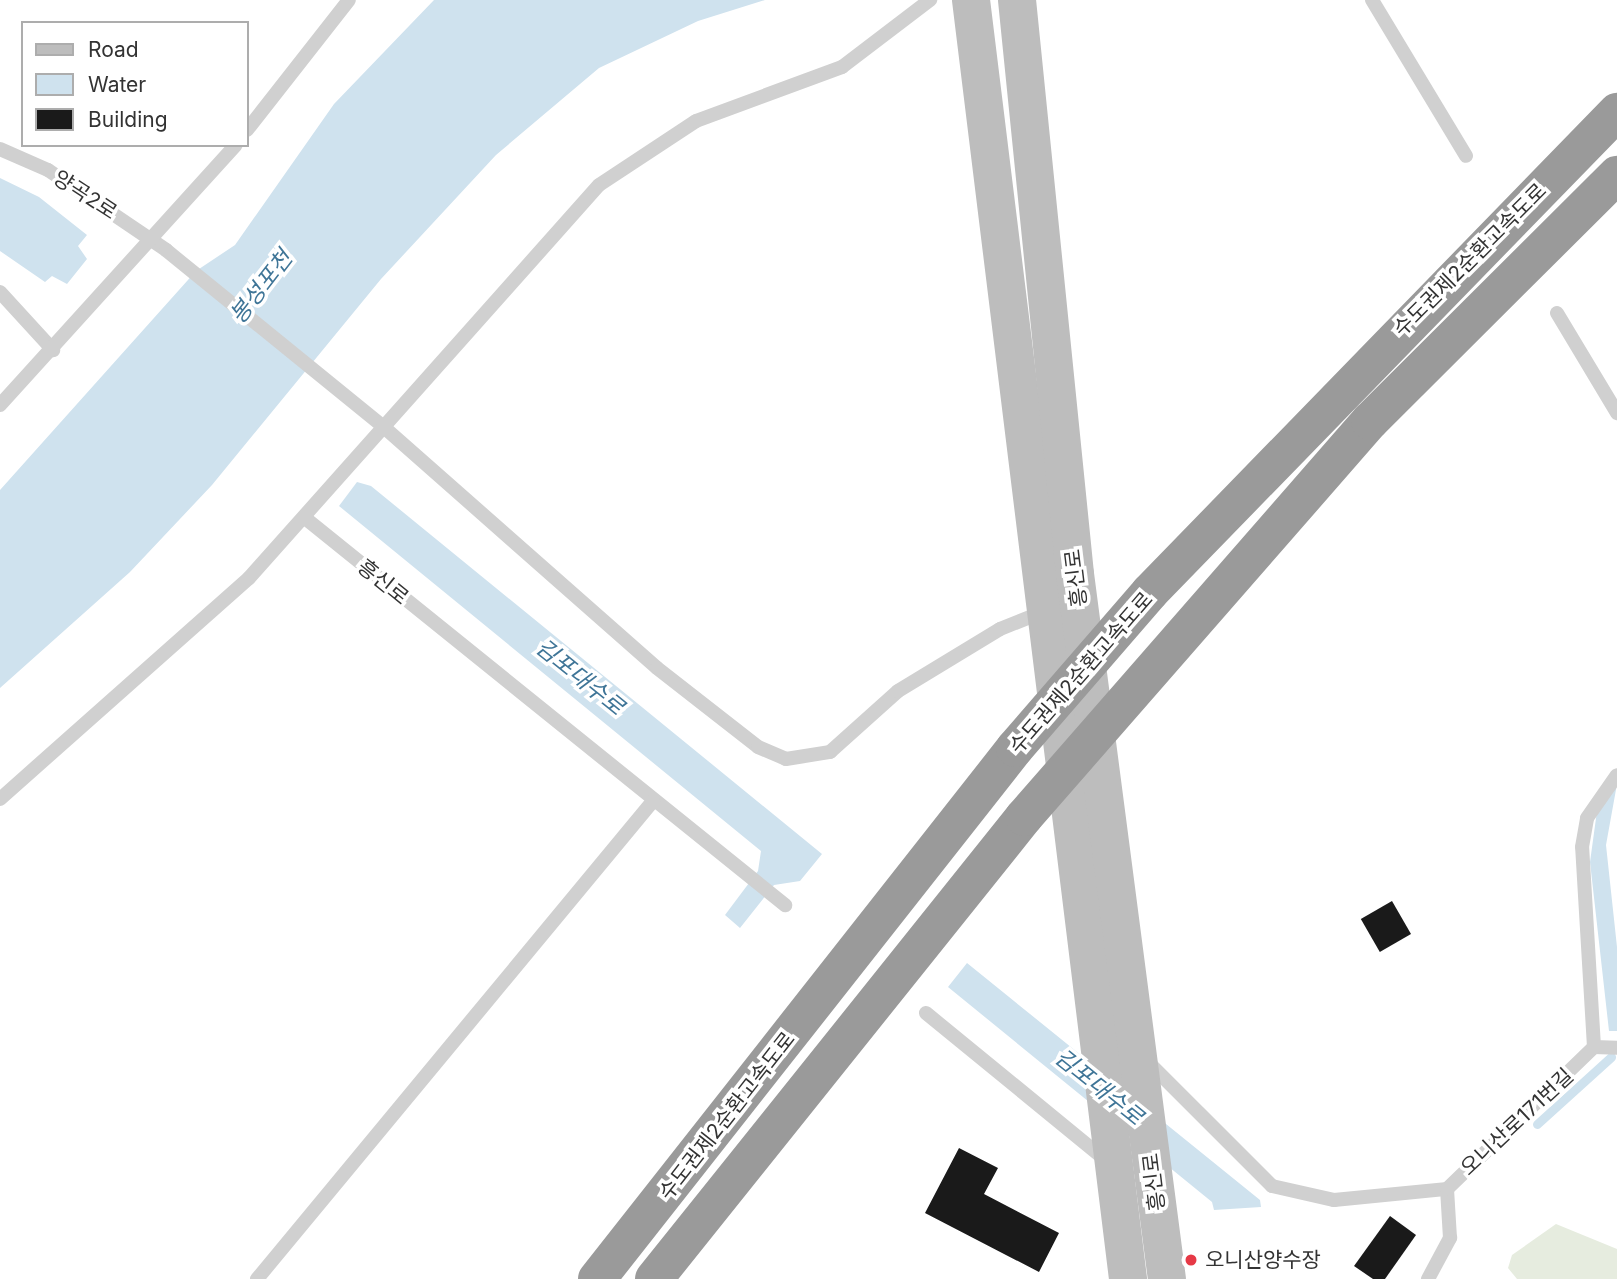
<!DOCTYPE html>
<meta charset="utf-8">
<style>
body{margin:0}
#map{position:relative;width:1617px;height:1279px;overflow:hidden;background:#fff;font-family:Inter,"Noto Sans KR",sans-serif}
div>[style]{position:absolute}
.green>*{inset:0;background:#e6ecdf}
.water>*{inset:0;background:#cfe2ee}
.stream>*{height:9px;margin:-4.5px;padding:0 4.5px;transform-origin:4.5px;border-radius:4.5px;background:#cfe2ee}
.building>*{inset:0;background:#1a1a1a;transform-origin:0 0}
.service>*{height:14px;margin:-7px;padding:0 7px;transform-origin:7px;border-radius:7px;background:#d0d0d0}
.secondary>*{height:38px;margin:-19px;padding:0 19px;transform-origin:19px;border-radius:19px;background:#bdbdbd}
.motorway>*{height:38px;margin:-19px;padding:0 19px;transform-origin:19px;border-radius:19px;background:#9a9a9a}
.dots>*{width:19px;height:19px;translate:-50% -50%;box-sizing:border-box;border:4px solid #fff;border-radius:50%}
span{translate:-50% -50%;white-space:nowrap;text-align:center;line-height:1.15;-webkit-text-stroke:7px #fff;paint-order:stroke}
.street-label{font-size:21px;color:#333}
.poi-label{font-size:21px;color:#333}
.left{translate:0 -50%;text-align:left}
.water-label{font-size:23px;color:#3f7597;font-style:italic}
.legend{position:absolute;left:21px;top:21px;width:228px;height:126px;box-sizing:border-box;background:#fff;border:2px solid #adadad;margin:0;padding:9px 12px;list-style:none;font-size:21px;color:#333}
.legend li{display:flex;align-items:center;gap:14px;height:35px}
.legend b{width:35px;border:2px solid #adadad}
</style>
<div id="map">
<div class="green">
<div style="clip-path:polygon(1556px 1224px,1617px 1249px,1617px 1279px,1517px 1279px,1508px 1268px,1512px 1255px)"></div>
</div>
<div class="water">
<div style="clip-path:polygon(434px 0,765px 0,698px 21px,599px 68px,496px 155px,381px 279px,212px 485px,130px 572px,0 688px,0 490px,196px 271px,235px 245px,334px 104px)"></div>
<div style="clip-path:polygon(0 178px,39px 197px,87px 235px,78px 246px,87px 259px,67px 284px,52px 276px,45px 282px,0 251px)"></div>
<div style="clip-path:polygon(357px 482px,371px 486px,822px 854px,800px 881px,774px 885px,740px 928px,725px 915px,758px 871px,761px 851px,339px 506px)"></div>
<div style="clip-path:polygon(1617px 784px,1606px 845px,1617px 947px,1617px 1031px,1609px 1031px,1590px 862px,1597px 811px)"></div>
<div style="clip-path:polygon(967px 963px,1260px 1200px,1261px 1207px,1214px 1210px,1212px 1202px,948px 987px)"></div>
</div>
<div class="stream">
<div style="left:1537px;top:1124px;width:100px;rotate:-42.2deg"></div>
</div>
<div class="building">
<div style="left:1392px;top:901px;width:38px;height:36px;rotate:60deg"></div>
<div style="clip-path:polygon(959px 1148px,998px 1168px,984px 1194px,1059px 1233px,1039px 1272px,925px 1213px)"></div>
<div style="clip-path:polygon(1390px 1216px,1416px 1235px,1385px 1279px,1373px 1279px,1354px 1266px)"></div>
</div>
<div class="service">
<div style="left:1372px;top:0;width:182px;rotate:58.9deg"></div>
<div style="left:247px;top:130px;width:165px;rotate:-51.9deg"></div>
<div style="left:0;top:149px;width:52px;rotate:23.6deg"></div>
<div style="left:48px;top:170px;width:143px;rotate:34.1deg"></div>
<div style="left:166px;top:250px;width:284px;rotate:39.1deg"></div>
<div style="left:386px;top:429px;width:361px;rotate:41.4deg"></div>
<div style="left:657px;top:668px;width:128px;rotate:38deg"></div>
<div style="left:758px;top:747px;width:30px;rotate:23deg"></div>
<div style="left:786px;top:759px;width:45px;rotate:-9deg"></div>
<div style="left:830px;top:752px;width:91px;rotate:-41.9deg"></div>
<div style="left:898px;top:691px;width:119px;rotate:-31.3deg"></div>
<div style="left:1000px;top:629px;width:48px;rotate:-21.8deg"></div>
<div style="left:0;top:292px;width:79px;rotate:47.6deg"></div>
<div style="left:1557px;top:313px;width:117px;rotate:59deg"></div>
<div style="left:0;top:405px;width:351px;rotate:-47.8deg"></div>
<div style="left:305px;top:518px;width:617px;rotate:38.88deg"></div>
<div style="left:0;top:799px;width:333px;rotate:-41.6deg"></div>
<div style="left:249px;top:578px;width:526px;rotate:-48.31deg"></div>
<div style="left:599px;top:185px;width:116px;rotate:-33.4deg"></div>
<div style="left:696px;top:121px;width:156px;rotate:-20.3deg"></div>
<div style="left:842px;top:67px;width:111px;rotate:-37.3deg"></div>
<div style="left:926px;top:1013px;width:235px;rotate:39.3deg"></div>
<div style="left:1594px;top:1047px;width:23px;rotate:2deg"></div>
<div style="left:1149px;top:1063px;width:174px;rotate:45deg"></div>
<div style="left:1272px;top:1186px;width:64px;rotate:12.7deg"></div>
<div style="left:1334px;top:1200px;width:114px;rotate:-5.6deg"></div>
<div style="left:257px;top:1279px;width:621px;rotate:-50.36deg"></div>
<div style="left:1428px;top:1279px;width:47px;rotate:-61.8deg"></div>
<div style="left:1450px;top:1238px;width:49px;rotate:-93.5deg"></div>
<div style="left:1447px;top:1189px;width:204px;rotate:-44deg"></div>
<div style="left:1594px;top:1047px;width:200px;rotate:-93.4deg"></div>
<div style="left:1582px;top:847px;width:29px;rotate:-80deg"></div>
<div style="left:1587px;top:818px;width:52px;rotate:-55.1deg"></div>
</div>
<div class="secondary">
<div style="left:971px;top:0;width:1289px;rotate:83deg"></div>
<div style="left:1017px;top:0;width:577px;rotate:84.23deg"></div>
<div style="left:1075px;top:574px;width:711px;rotate:82.57deg"></div>
</div>
<div class="motorway">
<div style="left:597px;top:1279px;width:676px;rotate:-51.79deg"></div>
<div style="left:1015px;top:748px;width:206px;rotate:-49.1deg"></div>
<div style="left:1150px;top:592px;width:670px;rotate:-45.79deg"></div>
<div style="left:654px;top:1279px;width:592px;rotate:-51.31deg"></div>
<div style="left:1024px;top:817px;width:526px;rotate:-48.86deg"></div>
<div style="left:1370px;top:421px;width:349px;rotate:-44.9deg"></div>
</div>
<div class="dots">
<div style="left:1191px;top:1260px;background:#e63946"></div>
</div>
<div class="street-label">
<span style="left:85px;top:195px;rotate:33deg">양곡2로</span>
<span style="left:1470px;top:260px;rotate:-45deg">수도권제2순환고속도로</span>
<span style="left:1076px;top:578px;rotate:-97deg">흥신로</span>
<span style="left:383px;top:582px;rotate:39deg">흥신로</span>
<span style="left:1081px;top:673px;rotate:-49deg">수도권제2순환고속도로</span>
<span style="left:727px;top:1116px;rotate:-52deg">수도권제2순환고속도로</span>
<span style="left:1517px;top:1122px;rotate:-43deg">오니산로171번길</span>
<span style="left:1154px;top:1182px;rotate:-97deg">흥신로</span>
</div>
<div class="poi-label">
<span class="left" style="left:1205px;top:1260px">오니산양수장</span>
</div>
<div class="water-label">
<span style="left:261px;top:287px;rotate:-52deg">봉성포천</span>
<span style="left:580px;top:677px;rotate:39deg">김포대수로</span>
<span style="left:1099px;top:1087px;rotate:39deg">김포대수로</span>
</div>
<ul class="legend">
<li><b style="height:9px;background:#bdbdbd"></b>Road</li>
<li><b style="height:19px;background:#cfe2ee"></b>Water</li>
<li><b style="height:19px;background:#1a1a1a"></b>Building</li>
</ul>
</div>
